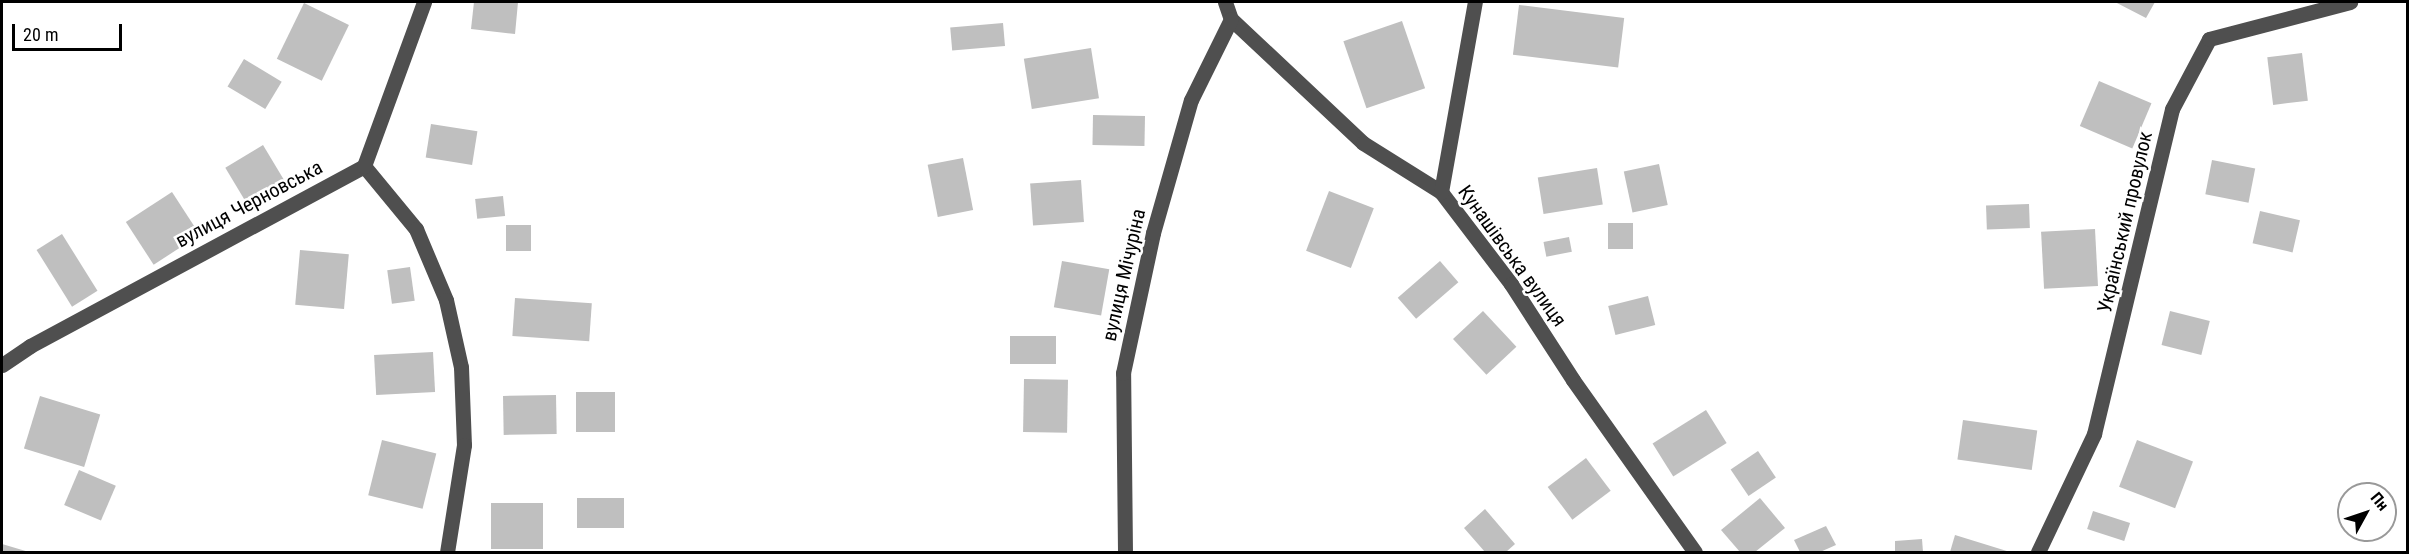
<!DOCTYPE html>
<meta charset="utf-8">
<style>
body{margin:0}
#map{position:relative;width:2409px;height:554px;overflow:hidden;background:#fff;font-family:"Roboto Condensed",sans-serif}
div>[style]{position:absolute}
.building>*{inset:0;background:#bfbfbf;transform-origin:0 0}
.minor>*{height:15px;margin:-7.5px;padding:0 7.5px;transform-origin:7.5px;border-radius:7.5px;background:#4f4f4f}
span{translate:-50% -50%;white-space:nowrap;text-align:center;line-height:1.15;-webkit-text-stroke:5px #fff;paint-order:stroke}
.street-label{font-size:20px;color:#000}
.frame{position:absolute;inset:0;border:3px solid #000;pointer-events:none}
.north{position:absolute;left:2337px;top:482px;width:60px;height:60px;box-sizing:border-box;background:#fff;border:2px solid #999;border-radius:50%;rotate:50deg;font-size:16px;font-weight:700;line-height:24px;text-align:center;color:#000}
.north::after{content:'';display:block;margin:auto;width:21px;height:27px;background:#000;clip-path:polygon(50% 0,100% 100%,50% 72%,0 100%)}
.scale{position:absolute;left:12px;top:24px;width:110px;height:27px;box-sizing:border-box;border:3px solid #000;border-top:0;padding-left:8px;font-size:18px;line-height:21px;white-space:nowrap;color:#000;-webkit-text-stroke:4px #fff;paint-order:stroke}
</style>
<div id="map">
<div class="building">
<div style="clip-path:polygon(474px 2px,518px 2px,515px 34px,471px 29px)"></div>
<div style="clip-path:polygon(2115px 2px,2155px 2px,2146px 18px)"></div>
<div style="left:304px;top:3px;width:50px;height:62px;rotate:26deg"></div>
<div style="left:1519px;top:5px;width:106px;height:50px;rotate:7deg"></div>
<div style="left:1402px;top:21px;width:71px;height:62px;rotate:71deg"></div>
<div style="left:1003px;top:23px;width:23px;height:53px;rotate:85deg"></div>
<div style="left:1091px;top:48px;width:51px;height:68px;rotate:81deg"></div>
<div style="left:2302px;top:53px;width:48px;height:35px;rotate:83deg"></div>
<div style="left:244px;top:59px;width:44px;height:32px;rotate:31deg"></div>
<div style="left:2099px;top:81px;width:57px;height:49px;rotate:23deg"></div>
<div style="left:1093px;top:115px;width:52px;height:30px;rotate:1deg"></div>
<div style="left:431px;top:124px;width:47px;height:34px;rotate:9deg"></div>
<div style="left:263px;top:145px;width:49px;height:44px;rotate:59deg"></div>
<div style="left:963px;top:158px;width:53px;height:36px;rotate:79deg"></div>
<div style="left:2212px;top:160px;width:44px;height:35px;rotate:11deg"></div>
<div style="left:1659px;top:164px;width:42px;height:36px;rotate:78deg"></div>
<div style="left:1597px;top:168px;width:37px;height:60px;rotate:81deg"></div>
<div style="left:1081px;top:180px;width:42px;height:51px;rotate:86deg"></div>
<div style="left:1329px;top:191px;width:48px;height:64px;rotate:21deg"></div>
<div style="left:172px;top:192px;width:51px;height:55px;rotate:57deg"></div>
<div style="left:503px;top:196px;width:20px;height:28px;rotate:84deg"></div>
<div style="left:2029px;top:204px;width:24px;height:43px;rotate:88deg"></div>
<div style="left:2260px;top:211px;width:41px;height:33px;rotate:13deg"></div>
<div style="left:1608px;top:223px;width:25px;height:26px"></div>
<div style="left:506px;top:225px;width:25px;height:26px"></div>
<div style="left:2095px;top:229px;width:57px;height:54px;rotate:87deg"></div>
<div style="left:62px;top:234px;width:67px;height:30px;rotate:58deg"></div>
<div style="left:1569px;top:237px;width:15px;height:26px;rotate:79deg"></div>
<div style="left:300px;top:250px;width:49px;height:55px;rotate:5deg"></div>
<div style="left:1062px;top:261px;width:48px;height:47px;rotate:10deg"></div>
<div style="left:1440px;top:261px;width:28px;height:56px;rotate:49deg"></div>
<div style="left:410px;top:267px;width:34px;height:23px;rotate:82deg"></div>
<div style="left:1648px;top:296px;width:30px;height:41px;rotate:76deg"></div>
<div style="left:515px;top:298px;width:77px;height:38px;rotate:4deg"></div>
<div style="left:1483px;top:311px;width:49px;height:41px;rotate:47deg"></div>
<div style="left:2170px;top:311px;width:41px;height:35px;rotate:14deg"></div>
<div style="left:1010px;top:336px;width:46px;height:28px"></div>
<div style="left:433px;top:352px;width:40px;height:59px;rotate:87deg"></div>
<div style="left:1024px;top:379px;width:44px;height:53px;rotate:1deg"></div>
<div style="left:615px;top:392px;width:40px;height:39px;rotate:90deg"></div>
<div style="left:556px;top:395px;width:39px;height:53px;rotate:89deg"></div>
<div style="left:40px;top:396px;width:63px;height:55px;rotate:17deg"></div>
<div style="left:1706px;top:410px;width:39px;height:63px;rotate:58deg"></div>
<div style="left:1963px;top:420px;width:75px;height:40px;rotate:8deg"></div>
<div style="left:382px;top:440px;width:56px;height:57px;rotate:14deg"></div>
<div style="left:2137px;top:440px;width:60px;height:50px;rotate:21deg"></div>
<div style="left:1758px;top:451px;width:32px;height:33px;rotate:56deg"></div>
<div style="left:1586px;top:458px;width:41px;height:48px;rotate:53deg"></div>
<div style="left:79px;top:470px;width:40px;height:38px;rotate:23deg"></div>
<div style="left:624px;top:498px;width:30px;height:47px;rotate:90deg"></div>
<div style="clip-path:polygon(1760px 498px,1785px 528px,1755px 552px,1740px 552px,1721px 530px)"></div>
<div style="left:491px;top:503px;width:52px;height:46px"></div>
<div style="clip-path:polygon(1485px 509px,1515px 544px,1506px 552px,1485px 552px,1464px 528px)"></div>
<div style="left:2093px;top:511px;width:39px;height:19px;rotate:18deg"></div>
<div style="clip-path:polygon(1826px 526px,1836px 545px,1820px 552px,1800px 552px,1794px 540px)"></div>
<div style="clip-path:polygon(1955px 535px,2010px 552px,1950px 552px)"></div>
<div style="clip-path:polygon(1922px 539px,1923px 552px,1895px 552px,1895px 541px)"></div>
<div style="clip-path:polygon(2px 544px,29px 552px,2px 552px)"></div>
</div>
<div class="minor">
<div style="left:1225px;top:2px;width:18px;rotate:71deg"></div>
<div style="left:1231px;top:19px;width:181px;rotate:43.2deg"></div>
<div style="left:1363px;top:143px;width:92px;rotate:32.1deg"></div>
<div style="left:1441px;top:192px;width:116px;rotate:52.7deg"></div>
<div style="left:1511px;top:284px;width:114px;rotate:57.1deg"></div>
<div style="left:1573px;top:380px;width:211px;rotate:54.7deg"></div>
<div style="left:364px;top:166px;width:82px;rotate:50.5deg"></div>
<div style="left:416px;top:229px;width:77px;rotate:67.1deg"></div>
<div style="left:446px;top:300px;width:69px;rotate:77.4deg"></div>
<div style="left:461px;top:367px;width:78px;rotate:87.8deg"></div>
<div style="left:464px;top:445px;width:108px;rotate:99deg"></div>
<div style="left:1441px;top:192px;width:193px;rotate:-79.9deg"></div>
<div style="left:2px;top:365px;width:34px;rotate:-34deg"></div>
<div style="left:30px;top:346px;width:379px;rotate:-28.3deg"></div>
<div style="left:364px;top:166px;width:175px;rotate:-69.9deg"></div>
<div style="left:1125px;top:552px;width:179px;rotate:-90.6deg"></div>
<div style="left:1123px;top:373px;width:143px;rotate:-77.9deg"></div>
<div style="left:1153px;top:233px;width:138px;rotate:-74.1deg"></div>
<div style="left:1191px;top:100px;width:90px;rotate:-63.7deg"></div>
<div style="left:2038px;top:552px;width:131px;rotate:-64.6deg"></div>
<div style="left:2094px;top:434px;width:334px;rotate:-76.5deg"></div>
<div style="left:2172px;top:109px;width:79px;rotate:-62.1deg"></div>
<div style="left:2209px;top:39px;width:146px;rotate:-14.7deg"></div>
</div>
<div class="street-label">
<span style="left:249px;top:204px;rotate:-28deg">вулиця Черновська</span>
<span style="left:2125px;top:222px;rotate:-77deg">Український провулок</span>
<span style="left:1512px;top:256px;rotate:54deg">Кунашівська вулиця</span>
<span style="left:1124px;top:275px;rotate:-77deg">вулиця Мічуріна</span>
</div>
<div class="frame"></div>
<div class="north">Пн</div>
<div class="scale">20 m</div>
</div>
